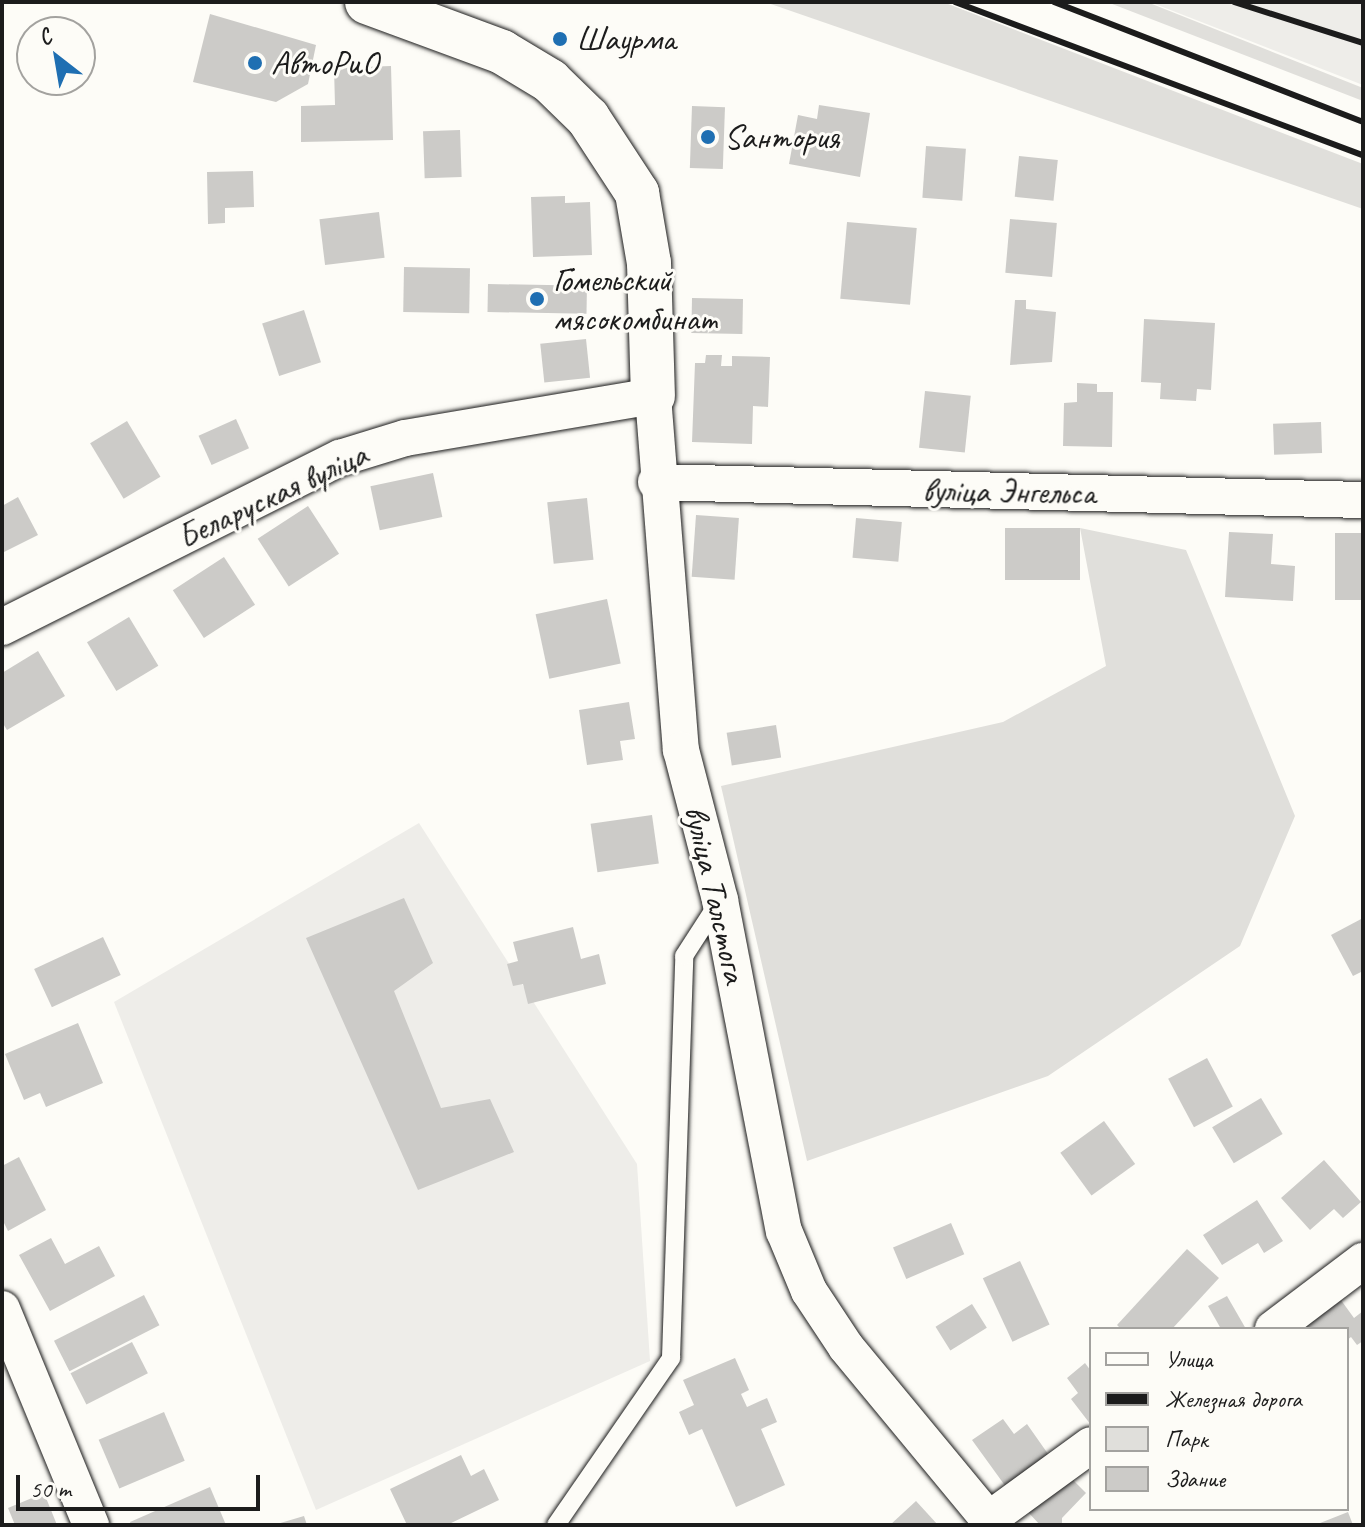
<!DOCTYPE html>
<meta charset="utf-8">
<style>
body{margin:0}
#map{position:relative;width:1365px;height:1527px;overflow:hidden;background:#fdfcf7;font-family:Caveat,sans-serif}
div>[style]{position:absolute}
.built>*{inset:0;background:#eeede9}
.green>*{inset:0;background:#e0dfdb}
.building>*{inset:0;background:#cccbc8;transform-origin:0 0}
.roads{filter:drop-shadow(0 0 2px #1c1c1c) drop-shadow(0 0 2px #1c1c1c)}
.lane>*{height:18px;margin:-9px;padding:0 9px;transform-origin:9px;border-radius:9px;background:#fdfcf7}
.street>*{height:36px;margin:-18px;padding:0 18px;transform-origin:18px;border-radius:18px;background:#fdfcf7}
.secondary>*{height:44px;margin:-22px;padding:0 22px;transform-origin:22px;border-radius:22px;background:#fdfcf7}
.rail>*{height:6px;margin:-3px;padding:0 3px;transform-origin:3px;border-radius:3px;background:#1c1c1c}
.dots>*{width:22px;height:22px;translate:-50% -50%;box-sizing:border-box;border:4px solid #fdfcf7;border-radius:50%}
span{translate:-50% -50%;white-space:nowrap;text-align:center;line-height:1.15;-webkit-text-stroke:6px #fdfcf7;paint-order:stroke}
.poi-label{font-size:34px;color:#1c1c1c}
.left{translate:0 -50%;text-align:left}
.street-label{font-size:34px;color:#1c1c1c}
.frame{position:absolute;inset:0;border:4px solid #1c1c1c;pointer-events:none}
.legend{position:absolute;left:1089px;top:1327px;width:260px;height:184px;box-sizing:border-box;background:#fdfcf7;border:2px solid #a3a29f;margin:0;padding:10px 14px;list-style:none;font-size:24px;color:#1c1c1c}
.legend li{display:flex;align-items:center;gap:16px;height:40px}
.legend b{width:40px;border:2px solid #a3a29f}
.north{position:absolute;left:16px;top:16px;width:80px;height:80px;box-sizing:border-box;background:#fdfcf7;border:2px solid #a3a29f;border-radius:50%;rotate:329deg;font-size:22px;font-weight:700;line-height:32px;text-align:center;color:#1c1c1c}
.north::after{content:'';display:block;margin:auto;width:28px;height:36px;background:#1f6fb2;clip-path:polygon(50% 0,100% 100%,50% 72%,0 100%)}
.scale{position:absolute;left:16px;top:1475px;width:244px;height:36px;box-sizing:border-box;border:4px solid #1c1c1c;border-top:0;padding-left:10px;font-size:24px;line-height:28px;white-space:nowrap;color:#1c1c1c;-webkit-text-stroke:6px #fdfcf7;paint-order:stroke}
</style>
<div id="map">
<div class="built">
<div style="clip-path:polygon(1150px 2px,1363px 2px,1363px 85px)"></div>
<div style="clip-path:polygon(419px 823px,637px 1164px,650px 1361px,316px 1510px,114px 1002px)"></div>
</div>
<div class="green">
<div style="clip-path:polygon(765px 2px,943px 2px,1363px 164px,1363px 209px)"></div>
<div style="clip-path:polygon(1107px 2px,1147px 2px,1363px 88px,1363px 101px)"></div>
<div style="clip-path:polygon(1080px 528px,1186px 550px,1295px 816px,1240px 946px,1048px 1076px,807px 1161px,721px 786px,1003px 722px,1106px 666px)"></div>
</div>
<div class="building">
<div style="clip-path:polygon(210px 14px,316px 45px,308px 84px,276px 102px,193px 82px)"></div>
<div style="left:554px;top:32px;width:13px;height:12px;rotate:9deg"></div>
<div style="clip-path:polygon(391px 66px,393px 140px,301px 142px,301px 106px,335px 105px,334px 68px)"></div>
<div style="clip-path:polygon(819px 105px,870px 113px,860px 177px,789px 164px,798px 115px,817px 119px)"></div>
<div style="left:692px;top:106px;width:33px;height:62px;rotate:2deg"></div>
<div style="left:460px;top:130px;width:47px;height:37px;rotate:88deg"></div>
<div style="left:926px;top:146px;width:40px;height:52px;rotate:4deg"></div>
<div style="left:1019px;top:156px;width:39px;height:41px;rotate:6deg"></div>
<div style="clip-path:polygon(253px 171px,254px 207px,225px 208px,225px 223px,208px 224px,207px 172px)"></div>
<div style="clip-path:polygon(565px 196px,565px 203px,590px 202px,592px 255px,533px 257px,531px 197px)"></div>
<div style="left:379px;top:212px;width:46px;height:60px;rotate:83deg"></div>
<div style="left:1010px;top:219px;width:47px;height:54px;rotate:5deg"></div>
<div style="left:847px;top:222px;width:70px;height:77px;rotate:5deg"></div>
<div style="left:404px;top:267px;width:66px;height:45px;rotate:1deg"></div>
<div style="left:488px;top:284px;width:99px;height:28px;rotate:1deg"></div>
<div style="left:692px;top:298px;width:51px;height:35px;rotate:1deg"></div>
<div style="clip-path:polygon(1015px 300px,1026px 300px,1026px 309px,1056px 312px,1052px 362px,1010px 365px)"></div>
<div style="left:304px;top:310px;width:55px;height:44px;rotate:72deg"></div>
<div style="clip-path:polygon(1144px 319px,1215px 323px,1211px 390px,1197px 389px,1196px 401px,1160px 399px,1161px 383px,1141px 382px)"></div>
<div style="left:586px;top:339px;width:39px;height:46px;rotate:84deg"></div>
<div style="clip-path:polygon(706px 355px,722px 355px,721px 366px,732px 366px,732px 356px,770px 357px,768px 407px,753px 406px,752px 444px,692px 442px,695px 363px,705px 363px)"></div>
<div style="clip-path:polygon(1077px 383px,1097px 384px,1097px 392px,1113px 392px,1112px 447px,1063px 446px,1064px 403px,1077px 402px)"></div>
<div style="left:925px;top:391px;width:46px;height:57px;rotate:6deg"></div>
<div style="left:236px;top:419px;width:32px;height:41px;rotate:66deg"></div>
<div style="left:127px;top:421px;width:65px;height:43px;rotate:59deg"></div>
<div style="left:1321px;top:422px;width:31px;height:48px;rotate:88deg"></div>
<div style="left:433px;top:473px;width:45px;height:64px;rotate:78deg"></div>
<div style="clip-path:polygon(18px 497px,38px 535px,2px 553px,2px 506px)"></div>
<div style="left:587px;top:498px;width:62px;height:40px;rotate:84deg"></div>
<div style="left:308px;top:506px;width:57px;height:60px;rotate:57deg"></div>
<div style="left:696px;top:515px;width:43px;height:62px;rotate:4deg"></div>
<div style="left:856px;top:518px;width:46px;height:40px;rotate:5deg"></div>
<div style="left:1080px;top:528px;width:52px;height:75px;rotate:90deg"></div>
<div style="clip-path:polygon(1229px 532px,1273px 534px,1271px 564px,1295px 566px,1293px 601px,1225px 597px)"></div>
<div style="left:1335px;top:533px;width:28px;height:67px"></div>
<div style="left:224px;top:557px;width:57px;height:61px;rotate:57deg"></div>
<div style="left:607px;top:599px;width:66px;height:73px;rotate:78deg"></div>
<div style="left:129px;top:617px;width:57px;height:49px;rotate:59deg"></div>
<div style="clip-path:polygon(38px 651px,65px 696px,7px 730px,2px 722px,2px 673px)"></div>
<div style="clip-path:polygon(629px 702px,635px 739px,620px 741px,623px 760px,587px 765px,579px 710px)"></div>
<div style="left:776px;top:725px;width:33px;height:50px;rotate:81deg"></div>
<div style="left:652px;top:815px;width:49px;height:62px;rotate:82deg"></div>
<div style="clip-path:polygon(404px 898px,433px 963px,394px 991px,441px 1108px,490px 1099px,514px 1152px,418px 1190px,306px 938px)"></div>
<div style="clip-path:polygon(1363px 918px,1363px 971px,1353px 976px,1331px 935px)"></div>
<div style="clip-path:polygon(573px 927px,581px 959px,599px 954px,606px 984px,528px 1004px,523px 984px,513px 986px,507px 964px,518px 961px,513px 942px)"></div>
<div style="left:103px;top:937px;width:42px;height:76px;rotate:65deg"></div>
<div style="clip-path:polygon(78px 1023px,103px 1083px,46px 1107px,40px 1093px,24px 1100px,5px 1054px)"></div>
<div style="left:1207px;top:1058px;width:55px;height:44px;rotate:62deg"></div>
<div style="left:1261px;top:1098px;width:42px;height:57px;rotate:59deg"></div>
<div style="left:1104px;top:1121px;width:53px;height:54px;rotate:54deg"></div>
<div style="clip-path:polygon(19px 1157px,46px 1210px,8px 1231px,2px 1219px,2px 1166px)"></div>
<div style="clip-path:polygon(1324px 1160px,1361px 1202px,1343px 1218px,1334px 1209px,1310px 1230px,1281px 1198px)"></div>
<div style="clip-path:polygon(1257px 1200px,1283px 1241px,1264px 1253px,1258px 1243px,1222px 1265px,1203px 1235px)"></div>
<div style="left:951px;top:1223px;width:34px;height:63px;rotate:67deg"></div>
<div style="clip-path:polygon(51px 1238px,65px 1264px,99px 1246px,115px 1276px,50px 1311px,19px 1255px)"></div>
<div style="clip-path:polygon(1187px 1249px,1219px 1278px,1172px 1329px,1121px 1329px,1117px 1325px)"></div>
<div style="left:1020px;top:1261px;width:70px;height:41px;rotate:65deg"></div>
<div style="left:144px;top:1295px;width:34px;height:101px;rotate:63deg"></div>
<div style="clip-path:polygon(1227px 1296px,1246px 1329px,1221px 1329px,1208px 1306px)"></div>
<div style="clip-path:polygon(1338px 1296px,1354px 1318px,1363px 1311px,1363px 1341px,1357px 1345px,1351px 1337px,1347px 1340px,1347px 1329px,1300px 1329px)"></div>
<div style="left:972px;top:1304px;width:28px;height:43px;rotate:58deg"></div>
<div style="left:132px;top:1342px;width:35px;height:69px;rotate:63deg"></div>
<div style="clip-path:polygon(735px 1358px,749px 1390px,741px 1394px,747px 1407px,767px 1398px,777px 1422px,761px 1429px,785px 1485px,736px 1507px,702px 1429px,689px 1435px,679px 1412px,694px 1405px,683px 1380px)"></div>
<div style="clip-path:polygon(1085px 1363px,1091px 1371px,1091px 1425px,1071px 1399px,1078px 1393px,1067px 1378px)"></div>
<div style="left:164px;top:1412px;width:53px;height:71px;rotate:67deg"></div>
<div style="clip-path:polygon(1003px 1419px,1014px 1434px,1027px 1424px,1053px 1461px,1006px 1487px,972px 1440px)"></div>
<div style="clip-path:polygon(461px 1455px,471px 1476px,484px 1469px,499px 1500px,447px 1525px,407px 1525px,390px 1489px)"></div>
<div style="clip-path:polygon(1067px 1474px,1086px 1493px,1062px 1518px,1062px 1525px,1040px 1525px,1028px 1512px)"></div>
<div style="clip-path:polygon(210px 1487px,226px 1525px,131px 1525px,130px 1522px)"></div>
<div style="clip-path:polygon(44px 1493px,57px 1525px,15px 1525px,8px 1508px)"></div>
<div style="clip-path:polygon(916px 1501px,938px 1525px,890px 1525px)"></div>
<div style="clip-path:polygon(1348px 1512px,1353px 1525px,1315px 1525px)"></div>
<div style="clip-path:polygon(304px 1516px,307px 1525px,277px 1525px,277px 1524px)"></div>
</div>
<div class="roads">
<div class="lane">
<div style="left:556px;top:1525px;width:203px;rotate:-55.4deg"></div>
<div style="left:671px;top:1358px;width:402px;rotate:-88.1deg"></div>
<div style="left:684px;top:956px;width:64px;rotate:-57.1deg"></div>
</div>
<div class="street">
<div style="left:656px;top:482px;width:707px;rotate:1.46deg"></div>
<div style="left:2px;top:627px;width:378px;rotate:-26.6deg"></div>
<div style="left:340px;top:458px;width:68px;rotate:-17.1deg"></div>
<div style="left:405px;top:438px;width:252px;rotate:-9.6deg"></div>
<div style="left:653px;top:396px;width:355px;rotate:85.5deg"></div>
<div style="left:681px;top:750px;width:155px;rotate:75.4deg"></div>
<div style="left:720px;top:900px;width:337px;rotate:79.1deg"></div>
<div style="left:784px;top:1231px;width:65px;rotate:67.4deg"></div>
<div style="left:809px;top:1291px;width:67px;rotate:56.5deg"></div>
<div style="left:846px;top:1347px;width:231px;rotate:50.4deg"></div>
<div style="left:2px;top:1309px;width:234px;rotate:67.6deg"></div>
<div style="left:1273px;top:1329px;width:113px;rotate:-37.1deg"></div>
<div style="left:988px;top:1520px;width:127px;rotate:-36.1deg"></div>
</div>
<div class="secondary">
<div style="left:367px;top:2px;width:144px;rotate:20.3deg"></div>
<div style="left:502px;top:52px;width:56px;rotate:31.1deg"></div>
<div style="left:550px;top:81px;width:53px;rotate:44.2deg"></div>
<div style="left:588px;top:118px;width:90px;rotate:56.8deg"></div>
<div style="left:637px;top:193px;width:71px;rotate:80.3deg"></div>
<div style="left:649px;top:263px;width:133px;rotate:88.3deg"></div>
</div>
</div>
<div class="rail">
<div style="left:955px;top:2px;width:436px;rotate:20.6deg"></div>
<div style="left:1054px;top:2px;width:331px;rotate:21.2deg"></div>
<div style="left:1234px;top:2px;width:135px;rotate:17.6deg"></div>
</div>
<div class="dots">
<div style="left:560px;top:39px;background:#1f6fb2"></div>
<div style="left:255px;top:63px;background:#1f6fb2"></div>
<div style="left:708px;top:137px;background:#1f6fb2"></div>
<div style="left:537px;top:299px;background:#1f6fb2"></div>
</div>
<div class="poi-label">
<span class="left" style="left:576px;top:39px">Шаурма</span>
<span class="left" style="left:271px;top:63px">АвтоРиО</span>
<span class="left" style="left:724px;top:137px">Sантория</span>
<span class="left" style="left:553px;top:299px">Гомельский<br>мясокомбинат</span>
</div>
<div class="street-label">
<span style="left:1009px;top:491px;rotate:1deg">вуліца Энгельса</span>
<span style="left:272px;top:495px;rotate:-25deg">Беларуская вуліца</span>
<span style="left:716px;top:894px;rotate:77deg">вуліца Талстога</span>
</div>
<div class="frame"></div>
<ul class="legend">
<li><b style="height:10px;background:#fdfcf7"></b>Улица</li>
<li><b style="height:10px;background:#1c1c1c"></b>Железная дорога</li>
<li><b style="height:22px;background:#e0dfdb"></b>Парк</li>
<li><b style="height:22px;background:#cccbc8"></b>Здание</li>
</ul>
<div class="north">С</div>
<div class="scale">50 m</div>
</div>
